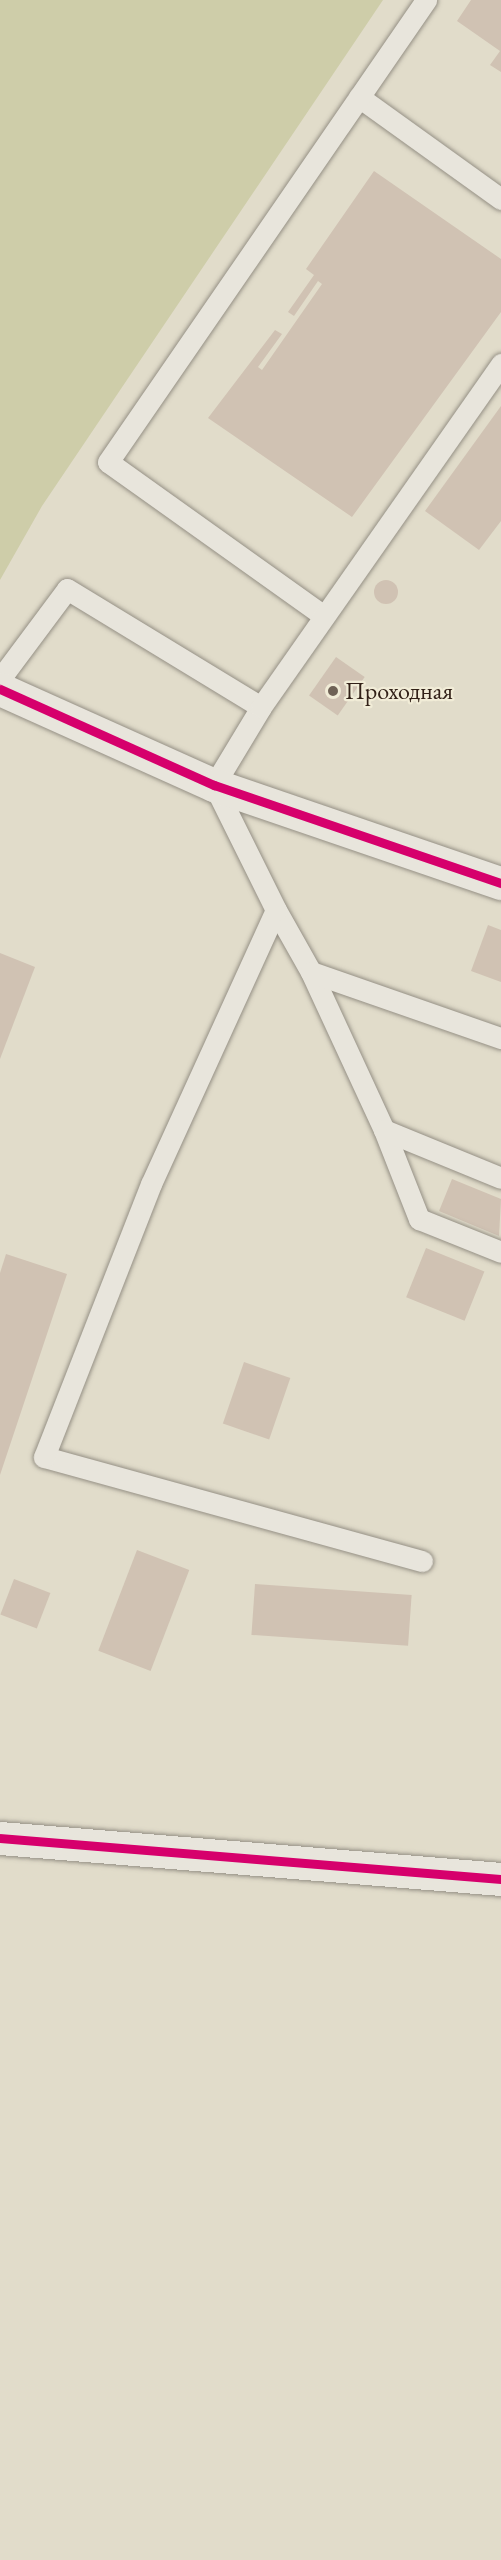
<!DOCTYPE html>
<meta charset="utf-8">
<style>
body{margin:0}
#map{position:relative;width:501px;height:2560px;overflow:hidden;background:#e1dcca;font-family:"EB Garamond",serif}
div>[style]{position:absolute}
.green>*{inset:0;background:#cecda9}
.building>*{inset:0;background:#d0c2b3;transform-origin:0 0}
.round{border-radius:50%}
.roads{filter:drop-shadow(0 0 2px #959085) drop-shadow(0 0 2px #959085)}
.service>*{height:21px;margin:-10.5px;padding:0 10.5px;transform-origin:10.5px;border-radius:10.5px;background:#e8e5dc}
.minor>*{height:33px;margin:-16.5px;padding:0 16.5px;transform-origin:16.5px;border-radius:16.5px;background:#e8e5dc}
.cycleway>*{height:9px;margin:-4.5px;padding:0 4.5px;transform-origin:4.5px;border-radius:4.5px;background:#d6006c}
.dots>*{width:16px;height:16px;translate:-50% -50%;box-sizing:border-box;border:3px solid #f1ecd7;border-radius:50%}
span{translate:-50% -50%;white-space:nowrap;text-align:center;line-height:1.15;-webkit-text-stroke:4.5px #f1ecd7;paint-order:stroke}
.poi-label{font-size:24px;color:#322118}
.left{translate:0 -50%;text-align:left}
</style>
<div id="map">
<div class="green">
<div style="clip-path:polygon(0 0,383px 0,42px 506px,0 580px)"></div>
</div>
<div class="building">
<div style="clip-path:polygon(471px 0,501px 0,501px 72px,490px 65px,500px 51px,457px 21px)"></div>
<div style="clip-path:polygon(374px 171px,501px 259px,501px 312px,352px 517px,208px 418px,275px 330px,282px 334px,258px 367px,262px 370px,322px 284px,318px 281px,294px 316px,288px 312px,314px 275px,306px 269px)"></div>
<div style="clip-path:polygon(501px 406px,501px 521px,479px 550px,425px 511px)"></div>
<div class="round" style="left:374px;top:580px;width:24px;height:24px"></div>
<div style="left:336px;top:657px;width:35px;height:47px;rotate:35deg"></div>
<div style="clip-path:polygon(488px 925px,501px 930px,501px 982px,471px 971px)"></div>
<div style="clip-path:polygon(0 953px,35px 967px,0 1059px)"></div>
<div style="clip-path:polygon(452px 1179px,501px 1199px,499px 1236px,439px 1211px)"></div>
<div style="left:426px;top:1248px;width:63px;height:53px;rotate:22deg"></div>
<div style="clip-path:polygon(6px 1254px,67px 1274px,0 1475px,0 1273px)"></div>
<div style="left:244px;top:1362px;width:49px;height:65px;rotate:19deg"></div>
<div style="left:137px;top:1550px;width:56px;height:108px;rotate:21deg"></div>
<div style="left:14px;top:1579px;width:39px;height:38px;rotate:21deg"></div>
<div style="left:255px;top:1584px;width:157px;height:51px;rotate:4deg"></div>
</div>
<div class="roads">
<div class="service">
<div style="left:359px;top:97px;width:175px;rotate:35.7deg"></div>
<div style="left:324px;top:616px;width:265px;rotate:-144.5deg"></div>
<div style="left:108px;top:462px;width:561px;rotate:-55.46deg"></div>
<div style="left:0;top:679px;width:112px;rotate:-53.3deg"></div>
<div style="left:67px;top:589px;width:227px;rotate:31.3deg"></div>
<div style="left:276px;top:910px;width:71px;rotate:60.6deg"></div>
<div style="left:311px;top:972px;width:174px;rotate:65.2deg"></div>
<div style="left:384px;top:1130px;width:96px;rotate:68.5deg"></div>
<div style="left:419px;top:1219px;width:88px;rotate:21.9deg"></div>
<div style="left:311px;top:972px;width:201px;rotate:19.2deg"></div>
<div style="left:384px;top:1130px;width:126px;rotate:22.3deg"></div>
<div style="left:422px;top:1561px;width:392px;rotate:-164.6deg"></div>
<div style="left:44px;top:1457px;width:293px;rotate:-68.6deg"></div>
<div style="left:151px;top:1184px;width:301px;rotate:-65.5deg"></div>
<div style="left:276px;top:910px;width:140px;rotate:-116.4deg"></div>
<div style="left:214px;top:785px;width:91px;rotate:-58.9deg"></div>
<div style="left:261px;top:707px;width:419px;rotate:-55deg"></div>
</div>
<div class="minor">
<div style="left:0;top:689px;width:235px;rotate:24.2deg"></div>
<div style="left:214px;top:785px;width:303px;rotate:18.9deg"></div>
<div style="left:0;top:1838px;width:503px;rotate:4.68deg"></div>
</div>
</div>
<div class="cycleway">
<div style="left:0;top:689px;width:235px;rotate:24.2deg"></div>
<div style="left:214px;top:785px;width:303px;rotate:18.9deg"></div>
<div style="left:0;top:1838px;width:503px;rotate:4.68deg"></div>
</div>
<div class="dots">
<div style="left:333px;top:691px;background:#6f6256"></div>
</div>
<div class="poi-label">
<span class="left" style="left:345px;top:691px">Проходная</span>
</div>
</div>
